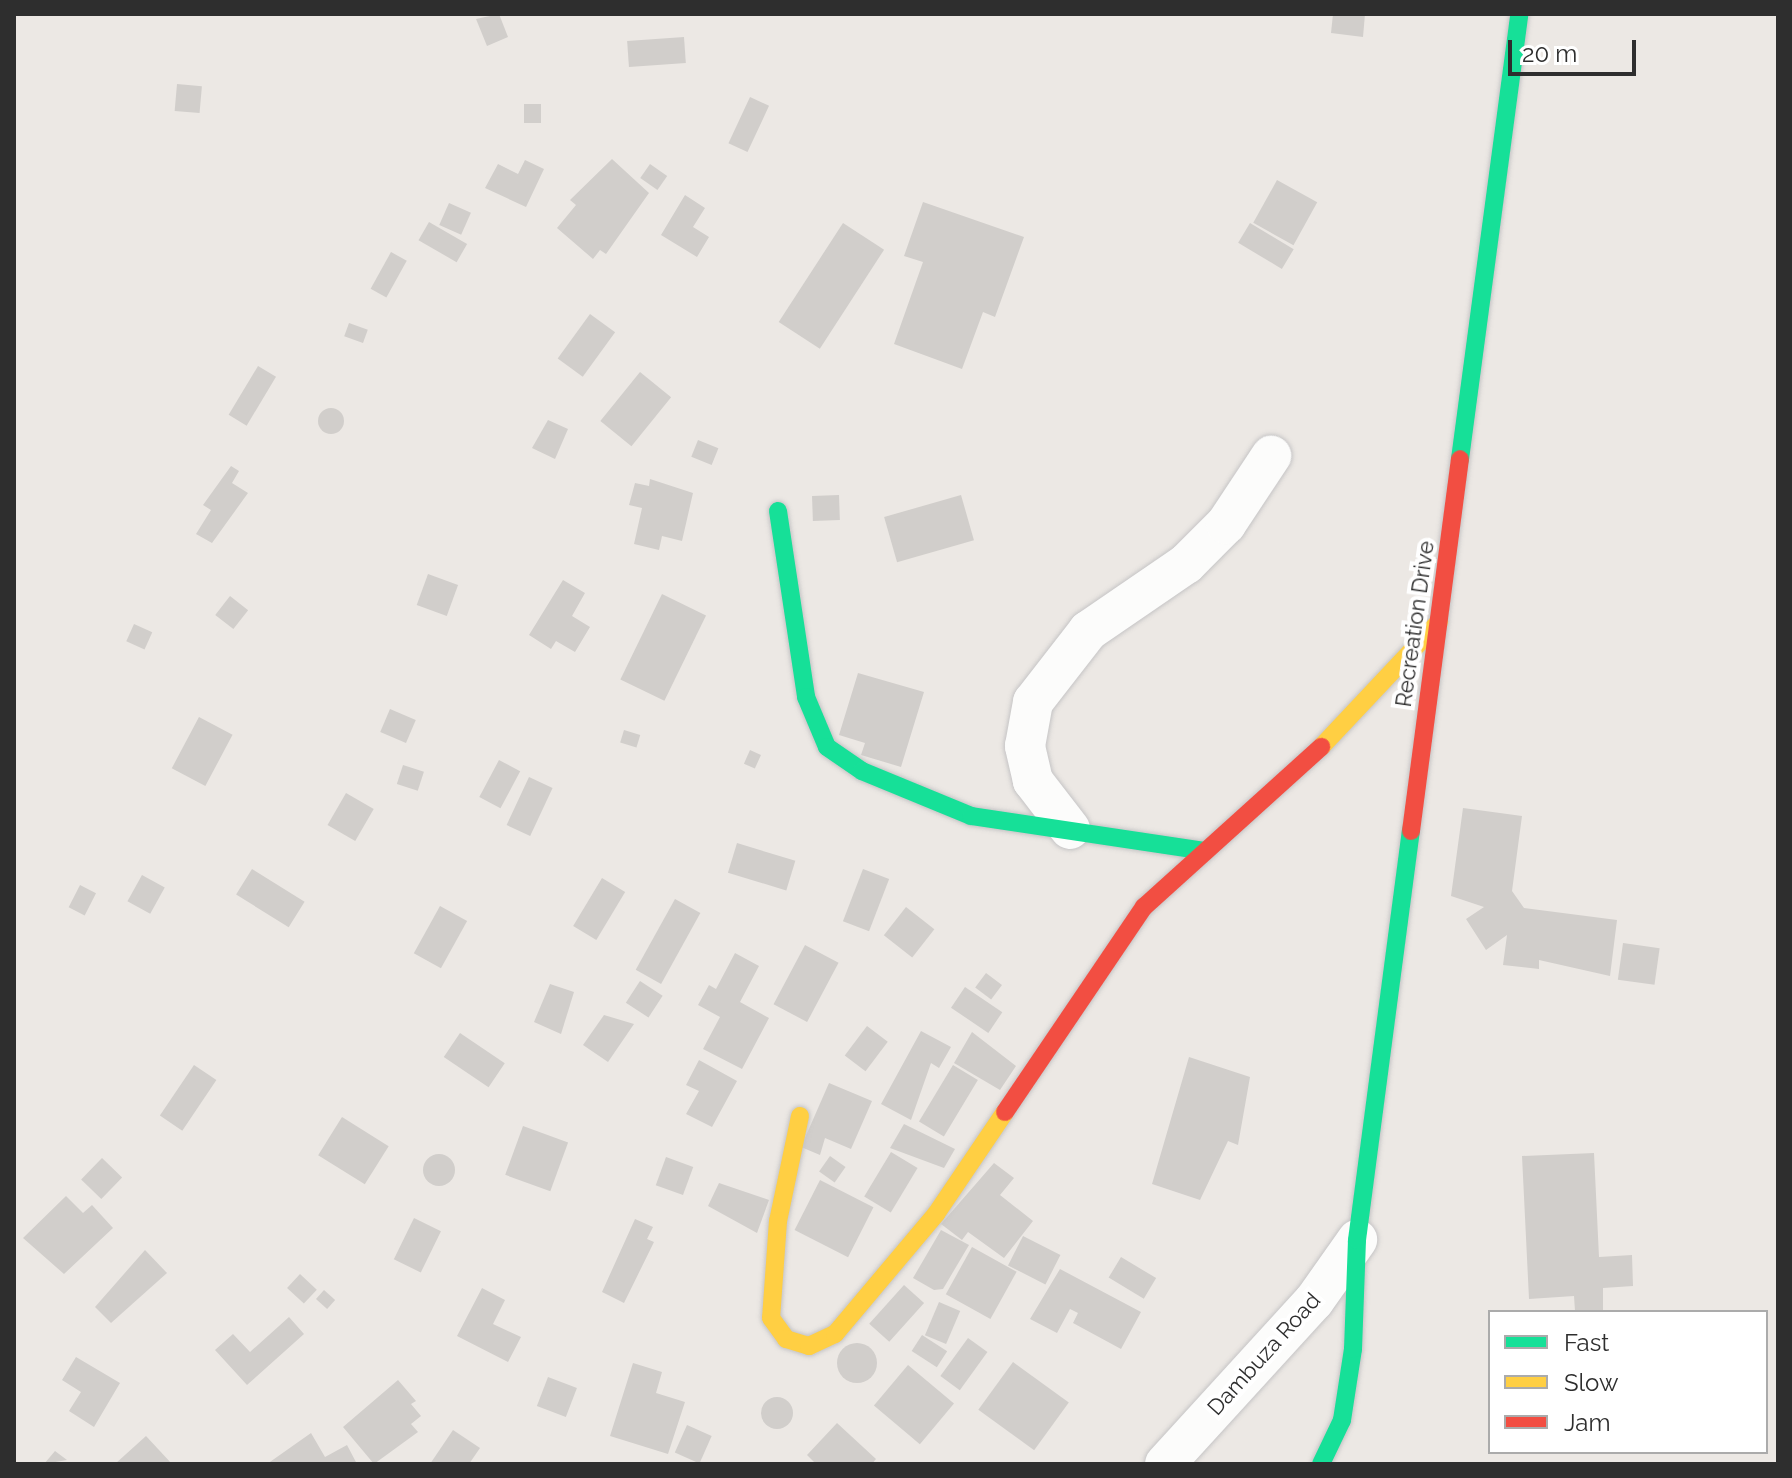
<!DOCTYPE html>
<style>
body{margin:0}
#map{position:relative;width:1792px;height:1478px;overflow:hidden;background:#ece8e4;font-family:Raleway,sans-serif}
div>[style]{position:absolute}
.building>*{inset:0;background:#d1cecb;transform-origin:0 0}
.round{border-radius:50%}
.roads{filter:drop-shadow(0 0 2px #c5c4c5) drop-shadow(0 0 2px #c5c4c5)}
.street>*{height:40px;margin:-20px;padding:0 20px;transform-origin:20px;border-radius:20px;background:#fcfcfb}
.fast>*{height:18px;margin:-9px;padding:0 9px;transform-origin:9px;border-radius:9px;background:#16e098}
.slow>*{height:18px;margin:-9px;padding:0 9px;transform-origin:9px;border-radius:9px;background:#ffcf43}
.jam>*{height:18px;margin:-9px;padding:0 9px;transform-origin:9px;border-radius:9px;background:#f24e42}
span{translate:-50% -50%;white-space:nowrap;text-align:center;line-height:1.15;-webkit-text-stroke:8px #fff;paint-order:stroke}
.street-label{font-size:22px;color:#2e2e2e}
.frame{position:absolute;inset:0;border:16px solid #2e2e2e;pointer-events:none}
.legend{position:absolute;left:1488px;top:1310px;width:280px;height:144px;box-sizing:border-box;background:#fff;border:2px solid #ababab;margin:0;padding:10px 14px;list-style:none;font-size:24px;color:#2e2e2e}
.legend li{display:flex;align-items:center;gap:16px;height:40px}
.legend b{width:40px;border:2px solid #ababab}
.scale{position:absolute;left:1508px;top:40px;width:128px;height:36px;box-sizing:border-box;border:4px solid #2e2e2e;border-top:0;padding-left:10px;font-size:24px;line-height:28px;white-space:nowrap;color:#2e2e2e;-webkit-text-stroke:6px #fff;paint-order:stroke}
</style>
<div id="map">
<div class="building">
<div style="clip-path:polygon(499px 14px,508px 37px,487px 46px,476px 19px)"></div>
<div style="clip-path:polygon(1333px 14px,1365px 14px,1363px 37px,1331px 33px)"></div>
<div style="left:684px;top:37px;width:26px;height:57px;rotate:86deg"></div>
<div style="left:177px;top:84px;width:25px;height:27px;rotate:5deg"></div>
<div style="left:750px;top:97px;width:21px;height:51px;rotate:25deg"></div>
<div style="left:541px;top:104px;width:19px;height:17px;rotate:90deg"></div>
<div style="clip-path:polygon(612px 159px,649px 193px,606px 254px,600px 250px,593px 259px,557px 228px,576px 205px,570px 200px)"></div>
<div style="clip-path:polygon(525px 160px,544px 169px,526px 207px,485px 188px,498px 164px,518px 174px)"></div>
<div style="left:650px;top:164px;width:21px;height:17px;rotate:35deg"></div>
<div style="left:1277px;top:180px;width:46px;height:49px;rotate:29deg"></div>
<div style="clip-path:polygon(685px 195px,705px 208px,693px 227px,709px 237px,697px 257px,661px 235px)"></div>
<div style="clip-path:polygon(923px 202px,1024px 237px,995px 317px,983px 312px,962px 369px,894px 344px,923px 262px,904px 256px)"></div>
<div style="left:449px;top:203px;width:24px;height:24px;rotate:24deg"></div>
<div style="left:429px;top:222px;width:44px;height:21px;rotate:30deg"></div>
<div style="left:843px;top:223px;width:49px;height:118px;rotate:33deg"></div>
<div style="left:1250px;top:223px;width:51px;height:23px;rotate:31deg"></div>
<div style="left:391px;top:252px;width:18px;height:42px;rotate:29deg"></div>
<div style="left:590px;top:314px;width:31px;height:55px;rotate:36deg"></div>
<div style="left:349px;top:323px;width:20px;height:14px;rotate:20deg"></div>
<div style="left:258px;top:366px;width:21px;height:57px;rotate:31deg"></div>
<div style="left:640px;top:372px;width:40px;height:63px;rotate:39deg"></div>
<div class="round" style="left:318px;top:408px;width:26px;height:26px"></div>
<div style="clip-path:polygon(548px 420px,568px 429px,555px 459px,532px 448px)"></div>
<div style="left:698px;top:440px;width:22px;height:18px;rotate:22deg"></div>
<div style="clip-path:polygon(231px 466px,239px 471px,232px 483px,248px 493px,212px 543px,196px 534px,211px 510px,203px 505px)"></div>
<div style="clip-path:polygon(650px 479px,693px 493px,682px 541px,662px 536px,659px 550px,634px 544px,642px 508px,629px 505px,635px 483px,649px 486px)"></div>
<div style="left:839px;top:495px;width:25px;height:27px;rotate:88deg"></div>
<div style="left:961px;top:495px;width:47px;height:80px;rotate:74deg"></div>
<div style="left:428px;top:574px;width:32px;height:33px;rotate:20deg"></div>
<div style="clip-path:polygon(563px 580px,585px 593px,572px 616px,590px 627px,575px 652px,556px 641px,551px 649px,529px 635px)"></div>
<div style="left:662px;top:594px;width:49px;height:95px;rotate:26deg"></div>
<div style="left:230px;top:596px;width:23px;height:24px;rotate:38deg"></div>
<div style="left:134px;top:624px;width:20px;height:19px;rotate:24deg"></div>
<div style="clip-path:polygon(858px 673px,924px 692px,901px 767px,861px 755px,865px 743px,839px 735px)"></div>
<div style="left:390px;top:709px;width:28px;height:25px;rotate:23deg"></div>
<div style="left:199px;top:717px;width:38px;height:58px;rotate:28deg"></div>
<div style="left:624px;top:730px;width:17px;height:13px;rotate:17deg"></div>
<div style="left:750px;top:750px;width:12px;height:15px;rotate:24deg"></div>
<div style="left:499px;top:760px;width:24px;height:42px;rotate:28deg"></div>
<div style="left:403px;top:765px;width:22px;height:20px;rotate:18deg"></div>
<div style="left:529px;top:777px;width:26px;height:53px;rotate:25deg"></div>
<div style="left:346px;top:793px;width:32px;height:37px;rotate:30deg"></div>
<div style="clip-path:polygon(1463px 808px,1522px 816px,1512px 891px,1524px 908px,1617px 920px,1610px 976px,1539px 960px,1539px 969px,1503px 965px,1507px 935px,1486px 950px,1466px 919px,1484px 907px,1451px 896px)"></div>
<div style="left:737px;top:843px;width:61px;height:31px;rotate:17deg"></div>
<div style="left:252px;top:869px;width:62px;height:30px;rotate:32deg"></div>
<div style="left:863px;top:869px;width:28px;height:56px;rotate:21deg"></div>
<div style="left:142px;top:875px;width:26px;height:30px;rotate:29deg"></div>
<div style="left:602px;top:878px;width:27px;height:56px;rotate:31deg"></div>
<div style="left:80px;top:885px;width:18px;height:25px;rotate:27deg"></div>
<div style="left:675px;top:899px;width:29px;height:81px;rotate:29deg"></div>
<div style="left:440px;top:906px;width:31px;height:54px;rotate:29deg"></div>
<div style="left:906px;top:907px;width:36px;height:36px;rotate:38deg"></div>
<div style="left:1623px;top:943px;width:37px;height:37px;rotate:8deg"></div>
<div style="left:805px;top:945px;width:38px;height:67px;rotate:28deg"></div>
<div style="clip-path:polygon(735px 953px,759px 966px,740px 1002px,769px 1018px,742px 1069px,703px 1049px,720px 1017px,698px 1005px,709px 985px,716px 989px)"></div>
<div style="left:986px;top:973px;width:20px;height:18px;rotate:37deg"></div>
<div style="left:640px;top:981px;width:27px;height:26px;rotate:33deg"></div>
<div style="clip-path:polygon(550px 984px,574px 992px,561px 1034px,534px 1022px)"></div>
<div style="left:965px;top:987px;width:45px;height:25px;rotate:34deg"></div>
<div style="clip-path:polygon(604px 1015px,634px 1024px,608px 1062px,583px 1045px)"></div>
<div style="left:867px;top:1026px;width:26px;height:37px;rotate:37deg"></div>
<div style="clip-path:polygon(921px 1031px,951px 1047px,939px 1068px,931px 1063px,911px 1120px,881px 1104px)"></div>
<div style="clip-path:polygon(972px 1032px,1016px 1066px,1000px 1090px,954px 1063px)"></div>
<div style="left:460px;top:1033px;width:54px;height:29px;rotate:34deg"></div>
<div style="clip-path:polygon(1189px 1057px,1250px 1077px,1238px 1145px,1228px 1141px,1200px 1200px,1152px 1184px)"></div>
<div style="clip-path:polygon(699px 1060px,737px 1081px,712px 1127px,686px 1114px,699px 1091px,686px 1085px)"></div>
<div style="left:194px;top:1065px;width:27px;height:61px;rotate:34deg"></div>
<div style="left:953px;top:1065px;width:29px;height:66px;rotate:31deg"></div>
<div style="clip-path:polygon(829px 1083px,872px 1101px,851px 1149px,825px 1138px,820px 1155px,801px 1147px)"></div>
<div style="left:342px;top:1117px;width:55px;height:45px;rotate:32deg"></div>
<div style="clip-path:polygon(904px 1124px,955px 1149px,944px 1168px,890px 1148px)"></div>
<div style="left:523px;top:1126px;width:48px;height:52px;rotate:20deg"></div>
<div style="left:891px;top:1152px;width:31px;height:52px;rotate:31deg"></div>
<div style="clip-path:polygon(1594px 1153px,1599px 1257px,1632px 1255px,1633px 1286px,1603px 1288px,1603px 1310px,1575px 1311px,1574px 1296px,1529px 1299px,1522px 1156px)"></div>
<div class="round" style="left:423px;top:1154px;width:32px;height:32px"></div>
<div style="left:830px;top:1156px;width:19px;height:19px;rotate:35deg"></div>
<div style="left:666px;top:1157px;width:29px;height:30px;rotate:20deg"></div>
<div style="left:102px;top:1158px;width:28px;height:30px;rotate:44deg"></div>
<div style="clip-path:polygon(994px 1163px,1014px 1178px,1000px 1195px,1033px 1221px,1004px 1258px,968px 1232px,962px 1240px,941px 1224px)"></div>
<div style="left:820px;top:1180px;width:60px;height:56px;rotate:27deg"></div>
<div style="clip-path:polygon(719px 1183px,769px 1200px,757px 1233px,708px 1206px)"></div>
<div style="clip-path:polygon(66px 1196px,83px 1213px,92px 1205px,113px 1228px,64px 1274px,23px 1238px)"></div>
<div style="left:414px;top:1218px;width:30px;height:46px;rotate:26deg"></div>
<div style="clip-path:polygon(635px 1219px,653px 1227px,647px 1239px,654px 1242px,624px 1303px,602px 1292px)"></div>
<div style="clip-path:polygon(941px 1230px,969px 1245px,943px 1289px,934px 1290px,913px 1278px)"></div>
<div style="left:1023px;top:1236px;width:42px;height:33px;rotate:27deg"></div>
<div style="left:972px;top:1247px;width:51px;height:54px;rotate:29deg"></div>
<div style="clip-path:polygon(145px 1250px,167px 1273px,111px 1323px,95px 1307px)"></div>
<div style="left:1121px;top:1257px;width:41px;height:24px;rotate:31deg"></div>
<div style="clip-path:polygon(1060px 1269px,1141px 1312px,1121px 1349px,1073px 1323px,1078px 1313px,1070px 1309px,1057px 1333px,1030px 1319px)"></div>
<div style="left:300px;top:1274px;width:23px;height:19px;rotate:43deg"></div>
<div style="left:904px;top:1285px;width:27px;height:52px;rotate:42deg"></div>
<div style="clip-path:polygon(482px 1288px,505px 1300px,493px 1324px,521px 1337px,508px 1362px,457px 1336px)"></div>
<div style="left:324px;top:1290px;width:15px;height:12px;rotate:42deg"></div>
<div style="left:939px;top:1302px;width:23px;height:36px;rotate:23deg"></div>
<div style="clip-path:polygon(289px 1317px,304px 1334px,247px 1385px,215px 1350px,233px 1334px,250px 1352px)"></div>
<div style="left:922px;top:1335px;width:30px;height:19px;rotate:33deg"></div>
<div style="left:968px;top:1338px;width:24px;height:47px;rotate:36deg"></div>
<div class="round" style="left:837px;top:1343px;width:40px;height:40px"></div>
<div style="clip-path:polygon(76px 1357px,120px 1383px,94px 1427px,69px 1411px,81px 1392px,62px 1380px)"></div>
<div style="left:1013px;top:1362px;width:69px;height:59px;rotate:36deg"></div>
<div style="clip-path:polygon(633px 1363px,662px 1372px,656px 1393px,685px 1402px,668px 1454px,610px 1436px)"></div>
<div style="left:908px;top:1365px;width:60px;height:53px;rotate:40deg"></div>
<div style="left:548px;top:1377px;width:31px;height:31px;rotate:21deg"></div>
<div style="clip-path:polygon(398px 1380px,416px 1401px,411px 1404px,421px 1416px,411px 1424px,418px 1432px,374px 1464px,343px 1427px)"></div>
<div class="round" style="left:761px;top:1397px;width:32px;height:32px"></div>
<div style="clip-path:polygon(837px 1423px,876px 1459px,872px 1464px,816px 1464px,807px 1455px)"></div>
<div style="left:687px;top:1425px;width:27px;height:30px;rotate:24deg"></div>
<div style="clip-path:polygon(453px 1430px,480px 1448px,469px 1464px,430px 1464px)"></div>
<div style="clip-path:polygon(311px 1433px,325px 1457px,347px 1445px,357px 1464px,267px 1464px)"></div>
<div style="clip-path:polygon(146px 1436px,172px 1464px,115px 1464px)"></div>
<div style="clip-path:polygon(55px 1451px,67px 1460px,44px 1464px)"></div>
</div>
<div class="roads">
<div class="street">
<div style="left:1070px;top:829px;width:61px;rotate:-127.6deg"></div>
<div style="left:1033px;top:781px;width:36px;rotate:-103deg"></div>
<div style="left:1025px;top:746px;width:45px;rotate:-79.7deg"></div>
<div style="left:1033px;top:702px;width:90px;rotate:-52.2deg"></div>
<div style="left:1088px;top:631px;width:119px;rotate:-34.4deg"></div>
<div style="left:1186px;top:564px;width:57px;rotate:-45deg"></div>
<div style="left:1226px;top:524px;width:82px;rotate:-56.5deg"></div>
<div style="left:1165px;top:1464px;width:221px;rotate:-47.6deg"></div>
<div style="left:1314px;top:1301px;width:75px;rotate:-54.8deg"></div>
</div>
<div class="fast">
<div style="left:1460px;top:459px;width:449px;rotate:-82.4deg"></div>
<div style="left:778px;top:511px;width:188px;rotate:81.4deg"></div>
<div style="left:806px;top:697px;width:54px;rotate:67.2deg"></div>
<div style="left:827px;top:747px;width:42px;rotate:34.4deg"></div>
<div style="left:862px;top:771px;width:118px;rotate:22.4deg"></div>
<div style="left:971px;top:816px;width:237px;rotate:8.5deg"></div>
<div style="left:1321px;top:1464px;width:49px;rotate:-64.5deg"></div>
<div style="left:1342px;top:1420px;width:72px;rotate:-81.2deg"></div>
<div style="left:1353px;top:1349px;width:109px;rotate:-87.9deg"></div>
<div style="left:1357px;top:1240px;width:413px;rotate:-82.5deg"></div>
</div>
<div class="slow">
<div style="left:1321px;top:747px;width:172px;rotate:-46.7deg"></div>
<div style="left:800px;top:1116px;width:107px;rotate:101.8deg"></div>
<div style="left:778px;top:1221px;width:97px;rotate:94.1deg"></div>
<div style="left:771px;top:1318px;width:26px;rotate:54deg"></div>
<div style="left:786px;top:1339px;width:24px;rotate:17deg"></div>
<div style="left:809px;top:1346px;width:29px;rotate:-25deg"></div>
<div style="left:835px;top:1334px;width:157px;rotate:-49.9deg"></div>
<div style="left:936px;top:1214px;width:123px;rotate:-55.9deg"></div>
</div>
<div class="jam">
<div style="left:1411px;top:831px;width:375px;rotate:-82.5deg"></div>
<div style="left:1005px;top:1112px;width:248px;rotate:-55.9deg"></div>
<div style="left:1144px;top:907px;width:239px;rotate:-42.1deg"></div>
</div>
</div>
<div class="street-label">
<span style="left:1415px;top:624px;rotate:-82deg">Recreation Drive</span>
<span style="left:1264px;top:1354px;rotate:-48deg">Dambuza Road</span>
</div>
<div class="frame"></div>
<ul class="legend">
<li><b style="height:10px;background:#16e098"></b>Fast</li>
<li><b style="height:10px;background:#ffcf43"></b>Slow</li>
<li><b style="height:10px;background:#f24e42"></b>Jam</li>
</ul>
<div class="scale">20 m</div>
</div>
